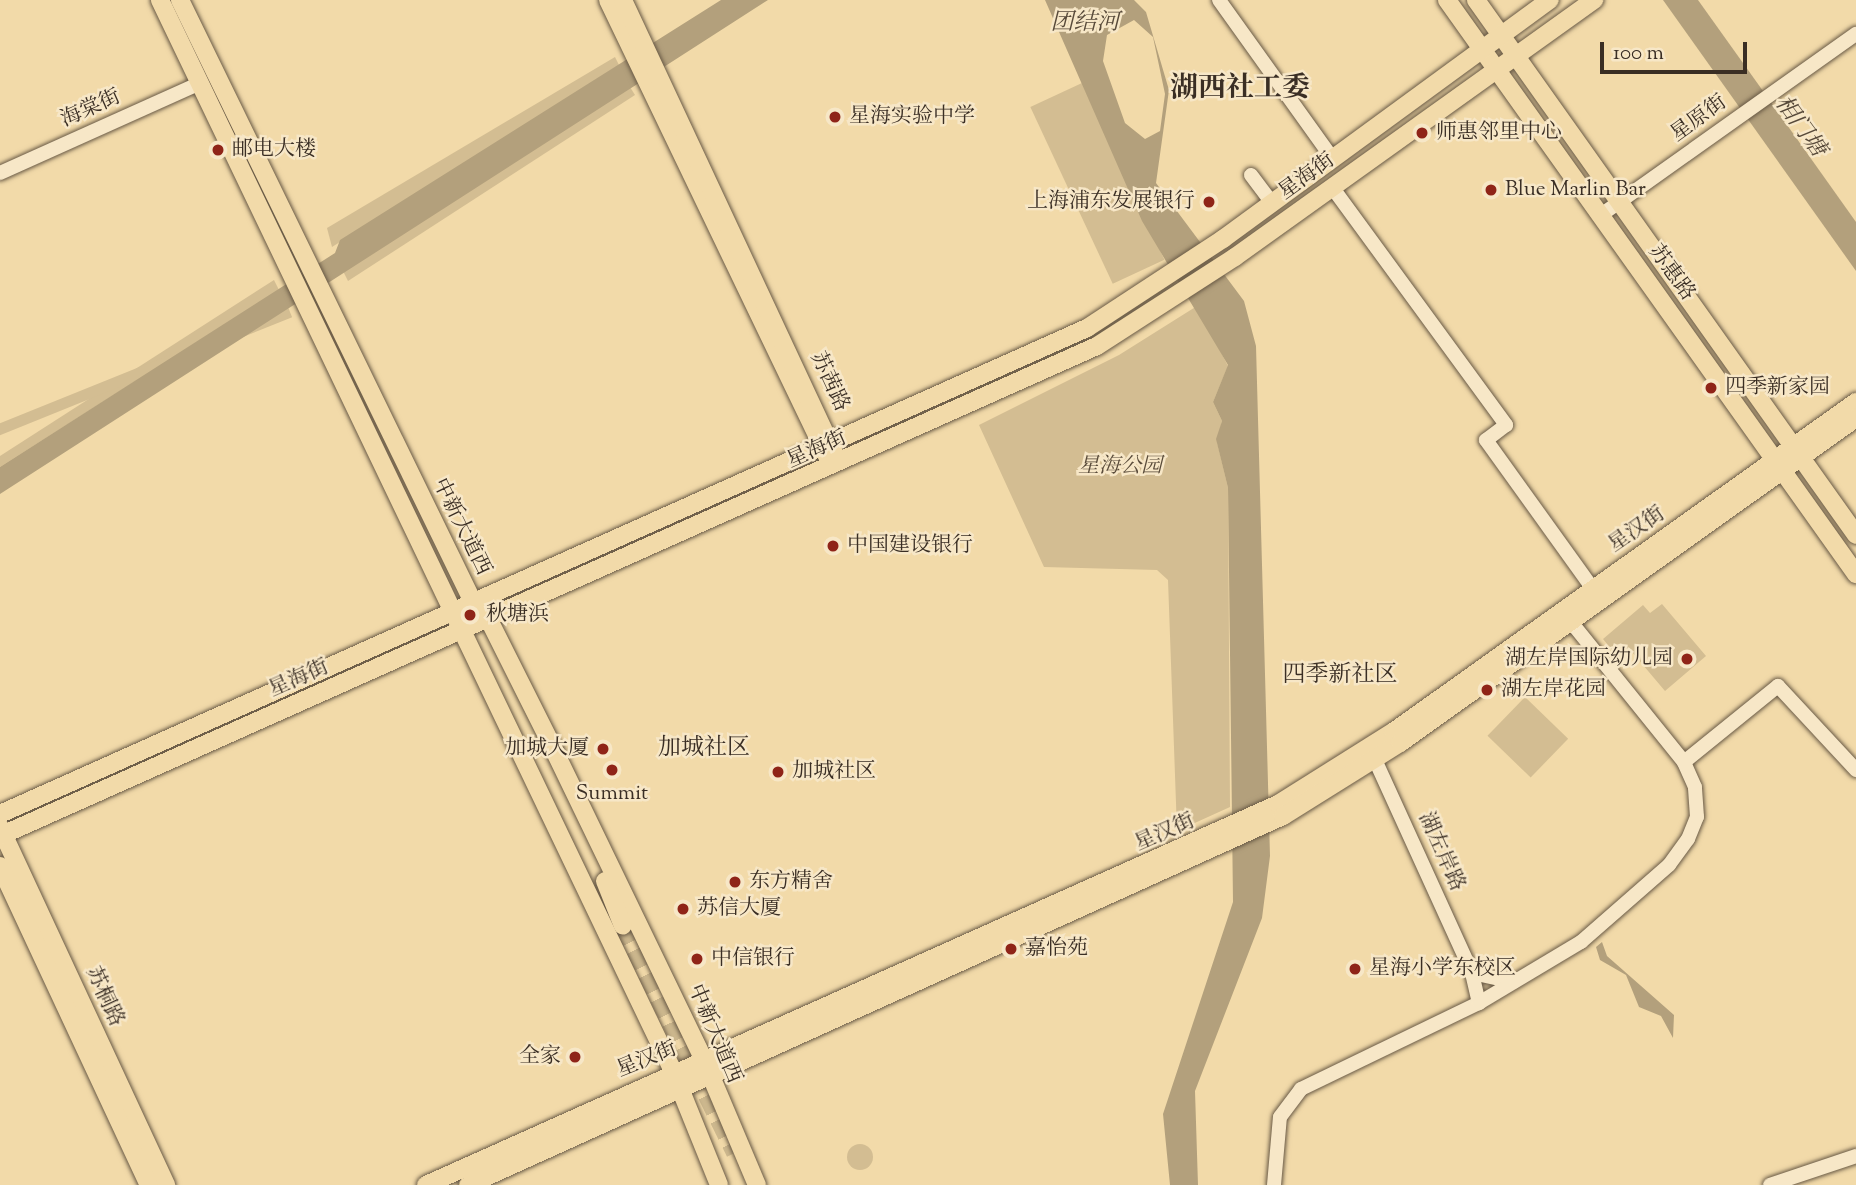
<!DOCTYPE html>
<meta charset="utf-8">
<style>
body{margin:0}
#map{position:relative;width:1856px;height:1185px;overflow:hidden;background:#f2daa9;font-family:"Sorts Mill Goudy","Noto Serif SC",serif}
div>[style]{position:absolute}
.green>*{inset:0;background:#d3bd92;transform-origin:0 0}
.round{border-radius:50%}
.water>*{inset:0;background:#b3a07c}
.major-tunnel>*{height:18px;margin-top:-9px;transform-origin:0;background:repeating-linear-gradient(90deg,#cdb88e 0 18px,transparent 0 27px)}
.roads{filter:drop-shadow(0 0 2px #685945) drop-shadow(0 0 2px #685945)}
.minor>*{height:14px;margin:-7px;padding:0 7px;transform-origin:7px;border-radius:7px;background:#f7e7c7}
.major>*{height:18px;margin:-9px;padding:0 9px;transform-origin:9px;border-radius:9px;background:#f2daa9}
.dots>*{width:19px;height:19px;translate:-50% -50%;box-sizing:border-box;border:4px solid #f7e7c7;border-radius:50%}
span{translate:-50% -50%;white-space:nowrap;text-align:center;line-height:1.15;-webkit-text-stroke:5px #f7e7c7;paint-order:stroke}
.street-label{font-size:21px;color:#3a2e24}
.poi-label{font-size:21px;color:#3a2e24}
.left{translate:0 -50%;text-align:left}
.right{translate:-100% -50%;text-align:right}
.park-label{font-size:21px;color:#594b3a;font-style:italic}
.water-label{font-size:23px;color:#584a3a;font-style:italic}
.neighbourhood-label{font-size:23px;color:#3a2e24}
.district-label{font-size:28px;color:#3a2e24;font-weight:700}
.scale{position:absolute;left:1600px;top:42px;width:147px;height:32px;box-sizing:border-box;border:4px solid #3a2e24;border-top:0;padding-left:9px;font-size:21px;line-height:24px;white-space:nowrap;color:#3a2e24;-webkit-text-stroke:5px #f7e7c7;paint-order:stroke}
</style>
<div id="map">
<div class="green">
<div style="clip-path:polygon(615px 57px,619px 65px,332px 247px,327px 228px)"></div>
<div style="left:1082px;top:83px;width:195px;height:57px;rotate:65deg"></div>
<div style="clip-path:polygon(630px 87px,635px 95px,348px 281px,343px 271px)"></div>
<div style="clip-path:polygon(274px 280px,279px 290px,0 467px,0 456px)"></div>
<div style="clip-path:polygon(1197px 306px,1228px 366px,1213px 402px,1222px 421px,1217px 442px,1228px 488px,1230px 807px,1177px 831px,1168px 580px,1157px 570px,1044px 567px,979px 425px,1119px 355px)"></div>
<div style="left:288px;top:307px;width:11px;height:343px;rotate:68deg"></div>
<div style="clip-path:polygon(1662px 604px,1706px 656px,1665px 691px,1632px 652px,1621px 661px,1603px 639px,1643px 605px,1650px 613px)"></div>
<div style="left:1525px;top:697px;width:60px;height:54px;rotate:44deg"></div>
<div class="round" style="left:847px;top:1144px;width:26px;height:26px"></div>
</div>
<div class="water">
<div style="clip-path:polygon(721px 0,768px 0,0 494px,0 467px,335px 253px,340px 240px)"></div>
<div style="clip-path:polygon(evenodd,1045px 0,1134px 0,1146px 12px,1169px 90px,1156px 183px,1244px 301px,1256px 346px,1270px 856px,1262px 918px,1195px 1091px,1198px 1185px,1170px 1185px,1163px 1114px,1233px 902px,1228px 488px,1216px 439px,1222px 421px,1213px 402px,1228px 365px,1142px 221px,1045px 0,1134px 20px,1153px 37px,1165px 94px,1160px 131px,1145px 139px,1125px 123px,1103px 61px,1107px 35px,1134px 20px)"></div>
<div style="clip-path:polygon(1663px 0,1698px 0,1758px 84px,1856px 222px,1856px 271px)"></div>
<div style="clip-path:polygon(1602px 942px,1607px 956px,1674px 1015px,1673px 1038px,1661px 1016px,1639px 1007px,1626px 975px,1600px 960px,1596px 947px)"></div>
</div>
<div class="major-tunnel">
<div style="left:623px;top:926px;width:253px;rotate:63.7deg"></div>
</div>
<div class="roads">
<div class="minor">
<div style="left:1219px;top:0;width:196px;rotate:54.4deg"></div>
<div style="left:0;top:173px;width:219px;rotate:-24.2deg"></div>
<div style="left:1251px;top:175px;width:35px;rotate:53deg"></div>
<div style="left:1332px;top:187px;width:295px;rotate:53.8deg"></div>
<div style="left:1506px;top:425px;width:25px;rotate:143deg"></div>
<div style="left:1486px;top:440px;width:183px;rotate:54.3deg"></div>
<div style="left:1601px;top:215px;width:313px;rotate:-35.4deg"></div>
<div style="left:1371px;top:751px;width:244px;rotate:65.5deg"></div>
<div style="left:1472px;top:973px;width:31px;rotate:77deg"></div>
<div style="left:1684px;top:762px;width:121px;rotate:-39deg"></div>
<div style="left:1778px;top:686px;width:115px;rotate:47.1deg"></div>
<div style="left:1472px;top:973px;width:42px;rotate:12.4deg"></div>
<div style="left:1274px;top:1185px;width:68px;rotate:-85deg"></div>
<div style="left:1280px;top:1117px;width:35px;rotate:-53deg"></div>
<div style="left:1301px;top:1089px;width:198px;rotate:-25.8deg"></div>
<div style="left:1479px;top:1003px;width:119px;rotate:-30.9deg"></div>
<div style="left:1581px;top:942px;width:117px;rotate:-41.2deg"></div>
<div style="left:1669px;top:865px;width:32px;rotate:-54deg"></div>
<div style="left:1688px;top:839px;width:24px;rotate:-68deg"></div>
<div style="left:1697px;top:817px;width:30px;rotate:-94deg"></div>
<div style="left:1695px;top:787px;width:27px;rotate:-114deg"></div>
<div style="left:1684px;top:762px;width:180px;rotate:-128.9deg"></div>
<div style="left:1770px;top:1185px;width:91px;rotate:-18.6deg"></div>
</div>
<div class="major">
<div style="left:160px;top:0;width:1188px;rotate:64.41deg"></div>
<div style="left:673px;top:1071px;width:123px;rotate:68deg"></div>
<div style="left:180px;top:0;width:672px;rotate:64.05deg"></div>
<div style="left:474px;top:604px;width:24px;rotate:48deg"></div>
<div style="left:490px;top:622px;width:145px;rotate:63.4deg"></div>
<div style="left:555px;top:752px;width:344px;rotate:64.2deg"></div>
<div style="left:705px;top:1062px;width:134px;rotate:67.1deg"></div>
<div style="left:608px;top:0;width:506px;rotate:64.35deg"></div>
<div style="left:623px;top:0;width:500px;rotate:65deg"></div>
<div style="left:1447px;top:0;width:705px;rotate:54.53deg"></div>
<div style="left:1476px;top:0;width:656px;rotate:54.61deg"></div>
<div style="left:0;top:814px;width:1191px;rotate:-24.09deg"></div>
<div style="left:1087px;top:328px;width:163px;rotate:-33.2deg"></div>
<div style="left:1223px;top:239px;width:405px;rotate:-36.2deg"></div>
<div style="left:0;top:827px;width:395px;rotate:65.1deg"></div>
<div style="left:0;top:836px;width:1201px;rotate:-24.07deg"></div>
<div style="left:1097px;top:346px;width:164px;rotate:-32.8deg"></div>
<div style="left:1235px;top:257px;width:442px;rotate:-35.6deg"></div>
<div style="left:0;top:866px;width:352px;rotate:65deg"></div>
<div style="left:605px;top:881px;width:48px;rotate:68.2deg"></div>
<div style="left:426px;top:1185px;width:933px;rotate:-24.09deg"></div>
<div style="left:1278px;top:804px;width:136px;rotate:-32.1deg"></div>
<div style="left:1393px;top:732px;width:569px;rotate:-35.48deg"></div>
<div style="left:468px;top:1185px;width:895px;rotate:-24.36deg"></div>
<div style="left:1283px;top:816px;width:138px;rotate:-32deg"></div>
<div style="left:1400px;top:743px;width:560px;rotate:-35.48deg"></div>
</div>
</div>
<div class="dots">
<div style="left:835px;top:117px;background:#8f2418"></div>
<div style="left:1422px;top:133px;background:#8f2418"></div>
<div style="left:218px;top:150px;background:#8f2418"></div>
<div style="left:1491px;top:190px;background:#8f2418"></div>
<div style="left:1209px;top:202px;background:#8f2418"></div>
<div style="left:1711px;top:388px;background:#8f2418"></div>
<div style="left:833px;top:546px;background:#8f2418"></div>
<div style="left:470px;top:615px;background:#8f2418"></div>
<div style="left:1687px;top:659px;background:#8f2418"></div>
<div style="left:1487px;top:690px;background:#8f2418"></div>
<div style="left:603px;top:749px;background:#8f2418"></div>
<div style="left:612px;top:770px;background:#8f2418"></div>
<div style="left:778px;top:772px;background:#8f2418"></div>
<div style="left:735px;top:882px;background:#8f2418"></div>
<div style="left:683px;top:909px;background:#8f2418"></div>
<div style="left:1011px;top:949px;background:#8f2418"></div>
<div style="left:697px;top:959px;background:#8f2418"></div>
<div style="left:1355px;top:969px;background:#8f2418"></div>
<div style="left:575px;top:1057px;background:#8f2418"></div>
</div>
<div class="street-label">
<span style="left:91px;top:109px;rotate:-24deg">海棠街</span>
<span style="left:1699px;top:119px;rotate:-36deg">星原街</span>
<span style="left:1307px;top:177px;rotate:-36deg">星海街</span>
<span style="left:1671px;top:273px;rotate:54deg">苏惠路</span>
<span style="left:829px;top:382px;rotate:65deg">苏茜路</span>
<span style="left:817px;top:450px;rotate:-24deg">星海街</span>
<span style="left:461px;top:527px;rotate:64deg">中新大道西</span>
<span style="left:1637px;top:530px;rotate:-35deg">星汉街</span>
<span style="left:299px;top:679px;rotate:-24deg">星海街</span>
<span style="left:1165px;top:833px;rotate:-24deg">星汉街</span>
<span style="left:1441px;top:852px;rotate:66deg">湖左岸路</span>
<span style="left:104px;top:997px;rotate:65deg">苏桐路</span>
<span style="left:714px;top:1034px;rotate:67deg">中新大道西</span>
<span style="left:647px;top:1060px;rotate:-22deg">星汉街</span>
</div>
<div class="poi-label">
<span class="left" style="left:849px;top:117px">星海实验中学</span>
<span class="left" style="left:1436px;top:133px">师惠邻里中心</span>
<span class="left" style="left:232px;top:150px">邮电大楼</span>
<span class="left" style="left:1505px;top:190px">Blue Marlin Bar</span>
<span class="right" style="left:1195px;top:202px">上海浦东发展银行</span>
<span class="left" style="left:1725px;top:388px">四季新家园</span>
<span class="left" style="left:847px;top:546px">中国建设银行</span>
<span class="left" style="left:486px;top:615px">秋塘浜</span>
<span class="right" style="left:1673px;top:659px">湖左岸国际幼儿园</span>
<span class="left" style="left:1501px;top:690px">湖左岸花园</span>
<span class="right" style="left:589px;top:749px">加城大厦</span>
<span class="left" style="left:792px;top:772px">加城社区</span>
<span style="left:612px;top:794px">Summit</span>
<span class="left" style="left:749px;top:882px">东方精舍</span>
<span class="left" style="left:697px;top:909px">苏信大厦</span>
<span class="left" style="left:1025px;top:949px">嘉怡苑</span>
<span class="left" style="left:711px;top:959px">中信银行</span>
<span class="left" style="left:1369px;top:969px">星海小学东校区</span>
<span class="right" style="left:561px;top:1057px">全家</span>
</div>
<div class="park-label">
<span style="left:1120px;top:467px">星海公园</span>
</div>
<div class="water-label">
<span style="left:1085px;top:24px">团结河</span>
<span style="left:1799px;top:127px;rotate:54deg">相门塘</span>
</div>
<div class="neighbourhood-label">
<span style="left:1340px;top:676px">四季新社区</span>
<span style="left:704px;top:749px">加城社区</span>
</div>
<div class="district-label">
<span style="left:1240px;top:89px">湖西社工委</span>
</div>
<div class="scale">100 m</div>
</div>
